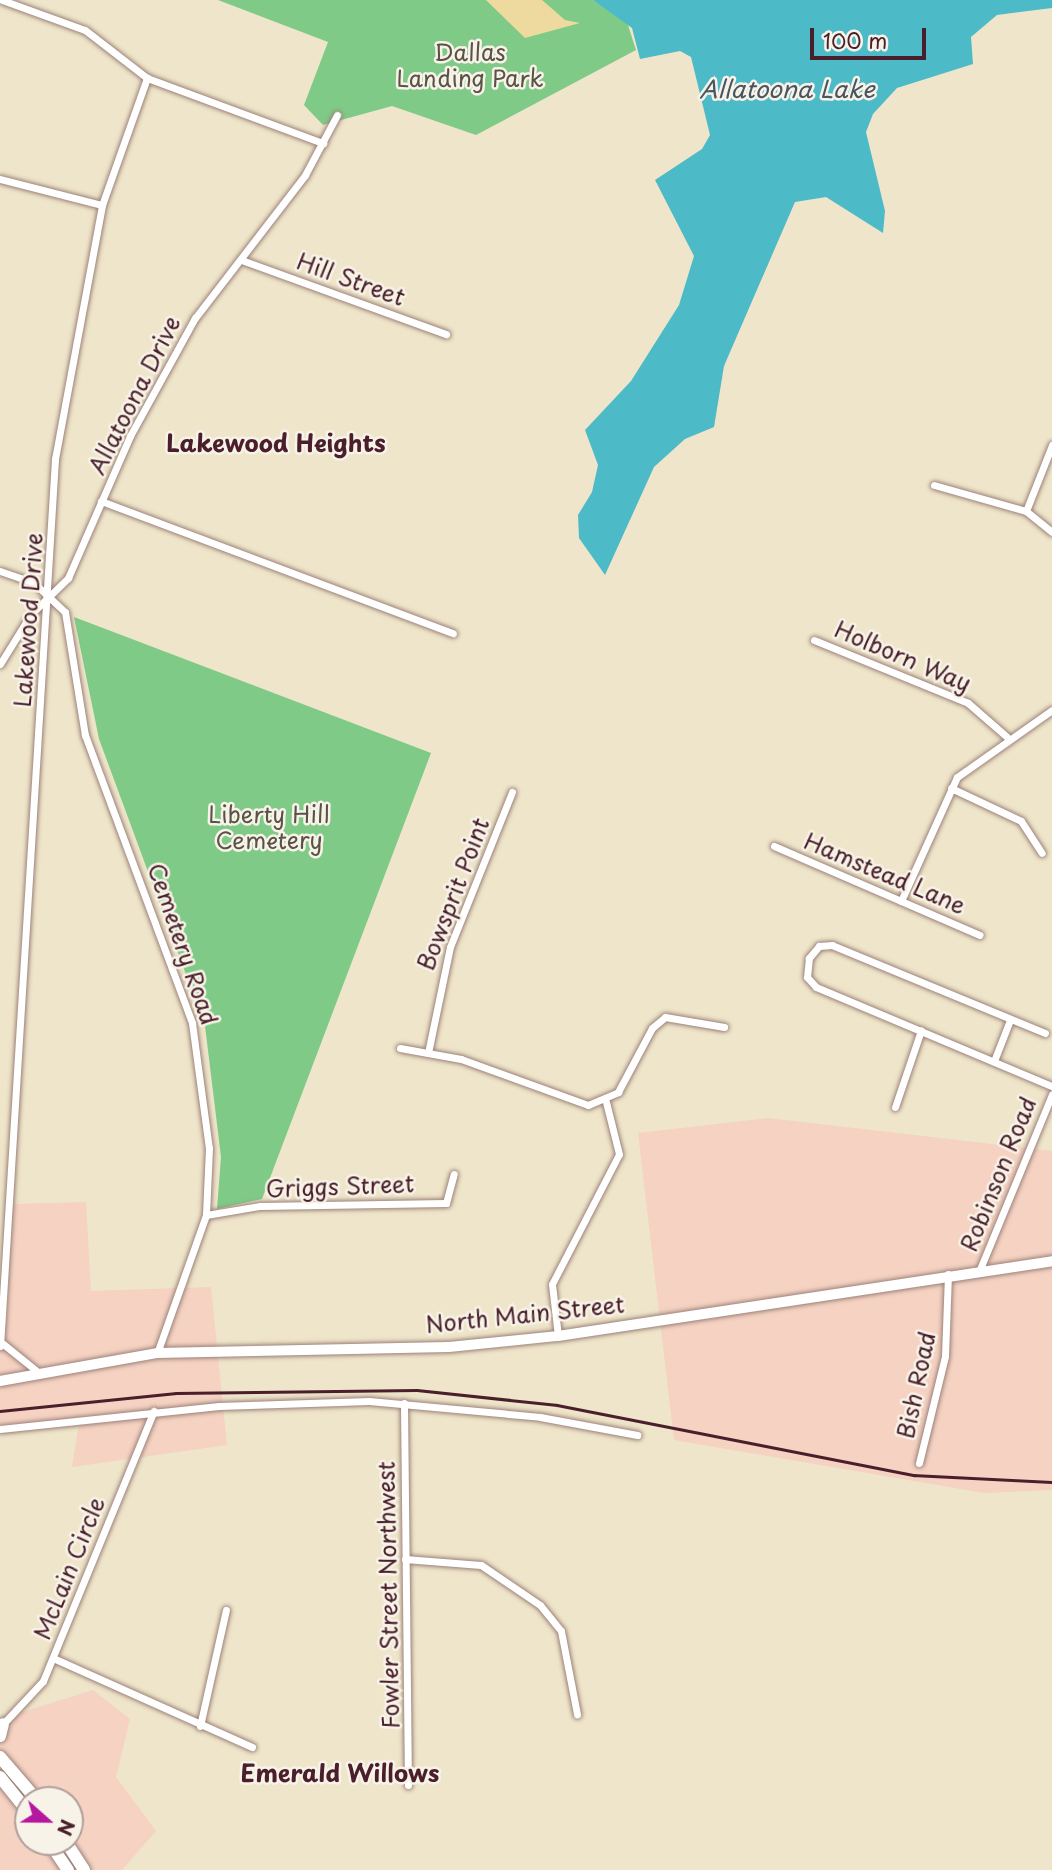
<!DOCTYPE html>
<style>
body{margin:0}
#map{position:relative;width:1052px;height:1870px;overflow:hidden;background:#efe5ca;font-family:"Playpen Sans",sans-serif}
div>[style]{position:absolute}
.built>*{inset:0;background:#f5d2c2}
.green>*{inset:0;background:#7fca87}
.sand>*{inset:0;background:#eeda9e}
.water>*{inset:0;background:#4dbac8}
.roads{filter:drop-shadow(0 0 2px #9c827a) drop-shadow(0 0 2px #9c827a)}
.street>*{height:7px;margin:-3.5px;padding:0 3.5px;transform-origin:3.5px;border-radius:3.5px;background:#fff}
.secondary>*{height:10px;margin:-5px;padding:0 5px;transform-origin:5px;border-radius:5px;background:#fff}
.primary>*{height:12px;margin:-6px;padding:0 6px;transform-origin:6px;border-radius:6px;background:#fff}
.rail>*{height:2.5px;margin:-1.25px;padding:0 1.25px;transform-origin:1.25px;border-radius:1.25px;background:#4a1f2b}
span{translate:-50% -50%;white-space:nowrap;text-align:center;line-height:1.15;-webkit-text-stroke:5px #f7f3e8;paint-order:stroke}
.park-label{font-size:23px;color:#5a5247}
.street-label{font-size:23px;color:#4a1f2b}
.water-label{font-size:24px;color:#4b5562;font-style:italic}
.neighbourhood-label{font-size:24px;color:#4a1f2b;font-weight:700}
.north{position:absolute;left:14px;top:1786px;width:70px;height:70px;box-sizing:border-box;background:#f7f3e8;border:2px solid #b29e9c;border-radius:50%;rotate:111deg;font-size:19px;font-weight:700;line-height:28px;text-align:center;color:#4a1f2b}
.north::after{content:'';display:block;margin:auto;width:24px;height:32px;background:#b5179e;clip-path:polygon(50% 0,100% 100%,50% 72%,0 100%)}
.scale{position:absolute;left:810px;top:28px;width:116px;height:32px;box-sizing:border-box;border:4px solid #4a1f2b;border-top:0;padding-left:9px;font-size:21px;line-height:24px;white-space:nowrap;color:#4a1f2b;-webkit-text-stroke:5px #f7f3e8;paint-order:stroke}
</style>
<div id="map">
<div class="built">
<div style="clip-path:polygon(768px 1118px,1052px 1151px,1052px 1490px,984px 1493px,674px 1440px,638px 1133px)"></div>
<div style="clip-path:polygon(86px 1202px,91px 1291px,211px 1287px,227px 1445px,72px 1467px,80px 1417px,0 1433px,0 1326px,7px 1324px,12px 1204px)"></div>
<div style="clip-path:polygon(evenodd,93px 1690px,130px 1719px,116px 1777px,156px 1831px,122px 1870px,0 1870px,0 1719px,93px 1690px,28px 1800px,70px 1800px,70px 1842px,28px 1842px,28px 1800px)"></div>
</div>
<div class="green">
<div style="clip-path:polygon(218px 0,593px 0,627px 22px,636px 50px,476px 135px,392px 106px,323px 125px,304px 105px,328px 42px)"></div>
<div style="clip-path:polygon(74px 617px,431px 753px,262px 1199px,217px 1209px,221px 1157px,205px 1026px,99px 739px)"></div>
</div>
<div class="sand">
<div style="clip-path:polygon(486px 0,542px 0,565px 20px,580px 23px,525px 38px)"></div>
</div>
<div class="water">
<div style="clip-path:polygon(593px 0,1052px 0,1052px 8px,997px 15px,971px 37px,973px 64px,897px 88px,873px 114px,866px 132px,885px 211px,883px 233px,826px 197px,795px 202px,724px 366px,714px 427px,685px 439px,654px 467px,605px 575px,579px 538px,578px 515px,592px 492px,598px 465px,585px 430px,631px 381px,679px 305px,694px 256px,655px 180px,702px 149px,710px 135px,691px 57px,680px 51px,640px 59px,632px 28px)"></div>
</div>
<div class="roads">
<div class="street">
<div style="left:2px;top:0;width:88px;rotate:19.9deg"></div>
<div style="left:85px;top:30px;width:78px;rotate:37.7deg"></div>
<div style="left:147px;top:78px;width:188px;rotate:20.3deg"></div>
<div style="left:0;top:179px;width:105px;rotate:14.3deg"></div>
<div style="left:244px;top:261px;width:215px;rotate:19.9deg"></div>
<div style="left:934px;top:485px;width:96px;rotate:15.8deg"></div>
<div style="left:1026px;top:511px;width:33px;rotate:39deg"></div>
<div style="left:101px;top:501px;width:376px;rotate:20.6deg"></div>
<div style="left:1026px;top:511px;width:71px;rotate:-68.5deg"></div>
<div style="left:0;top:571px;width:36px;rotate:19deg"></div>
<div style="left:34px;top:583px;width:42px;rotate:43.1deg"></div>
<div style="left:65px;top:612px;width:125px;rotate:80.8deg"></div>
<div style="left:85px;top:735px;width:307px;rotate:69.6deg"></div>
<div style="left:192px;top:1023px;width:126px;rotate:82.3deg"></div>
<div style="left:209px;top:1148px;width:67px;rotate:92.6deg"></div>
<div style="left:206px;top:1215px;width:146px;rotate:109.5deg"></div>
<div style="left:814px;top:640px;width:166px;rotate:22.2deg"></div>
<div style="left:968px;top:703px;width:52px;rotate:41.1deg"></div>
<div style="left:0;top:664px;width:59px;rotate:-58.2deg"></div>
<div style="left:31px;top:614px;width:52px;rotate:-44.2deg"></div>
<div style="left:68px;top:578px;width:155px;rotate:-66.4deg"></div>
<div style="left:130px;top:436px;width:135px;rotate:-61.2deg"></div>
<div style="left:195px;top:318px;width:180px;rotate:-52.4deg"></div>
<div style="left:305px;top:175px;width:68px;rotate:-61.9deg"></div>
<div style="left:951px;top:788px;width:77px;rotate:25.2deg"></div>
<div style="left:1021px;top:821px;width:38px;rotate:57deg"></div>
<div style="left:774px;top:846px;width:224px;rotate:23.4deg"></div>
<div style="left:901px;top:901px;width:136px;rotate:-65.7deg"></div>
<div style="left:957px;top:777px;width:116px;rotate:-35.2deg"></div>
<div style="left:1045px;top:1033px;width:230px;rotate:-157.6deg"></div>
<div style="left:832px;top:945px;width:13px;rotate:176deg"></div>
<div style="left:819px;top:946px;width:16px;rotate:130deg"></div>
<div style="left:809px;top:958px;width:19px;rotate:96deg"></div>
<div style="left:807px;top:977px;width:13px;rotate:48deg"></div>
<div style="left:816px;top:987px;width:256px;rotate:22.8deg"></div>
<div style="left:400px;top:1048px;width:62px;rotate:10.2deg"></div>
<div style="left:461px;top:1059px;width:135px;rotate:19.9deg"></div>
<div style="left:588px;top:1105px;width:33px;rotate:-23deg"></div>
<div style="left:618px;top:1092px;width:72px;rotate:-62deg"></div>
<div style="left:652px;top:1028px;width:17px;rotate:-40deg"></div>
<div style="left:665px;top:1017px;width:60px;rotate:9.6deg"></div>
<div style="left:428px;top:1053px;width:108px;rotate:-78.3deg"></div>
<div style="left:450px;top:947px;width:167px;rotate:-68.2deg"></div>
<div style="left:994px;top:1061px;width:44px;rotate:-68.7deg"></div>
<div style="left:895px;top:1107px;width:81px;rotate:-71.3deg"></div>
<div style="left:206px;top:1215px;width:55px;rotate:-9.5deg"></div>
<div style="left:260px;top:1206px;width:186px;rotate:-0.9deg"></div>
<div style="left:446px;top:1203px;width:30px;rotate:-75deg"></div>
<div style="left:980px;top:1269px;width:189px;rotate:-67.6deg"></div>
<div style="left:558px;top:1336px;width:52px;rotate:-96.6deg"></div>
<div style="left:552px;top:1284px;width:146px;rotate:-62.7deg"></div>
<div style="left:619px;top:1154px;width:54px;rotate:-104deg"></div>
<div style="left:2px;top:1343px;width:46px;rotate:38.9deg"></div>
<div style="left:0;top:1346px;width:889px;rotate:-86.45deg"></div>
<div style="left:55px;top:459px;width:258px;rotate:-79.5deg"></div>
<div style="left:102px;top:205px;width:135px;rotate:-70.5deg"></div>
<div style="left:404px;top:1403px;width:382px;rotate:89.4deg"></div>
<div style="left:0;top:1429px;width:220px;rotate:-6deg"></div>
<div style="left:219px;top:1406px;width:150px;rotate:-1.9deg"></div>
<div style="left:369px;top:1401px;width:172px;rotate:5.3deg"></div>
<div style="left:540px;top:1417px;width:99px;rotate:10.5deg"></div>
<div style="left:919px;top:1463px;width:110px;rotate:-76.3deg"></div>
<div style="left:945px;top:1356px;width:82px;rotate:-87.9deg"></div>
<div style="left:405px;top:1559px;width:76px;rotate:4.5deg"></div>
<div style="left:481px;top:1565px;width:71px;rotate:34.1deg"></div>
<div style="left:540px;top:1605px;width:33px;rotate:51deg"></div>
<div style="left:561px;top:1631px;width:85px;rotate:79.1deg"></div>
<div style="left:53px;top:1658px;width:218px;rotate:24.1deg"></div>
<div style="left:2px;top:1725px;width:60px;rotate:-47deg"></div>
<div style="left:43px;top:1681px;width:292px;rotate:-67.7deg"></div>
<div style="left:200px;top:1726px;width:119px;rotate:-77.4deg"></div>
</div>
<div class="secondary">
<div style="left:0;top:1381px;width:159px;rotate:-10.1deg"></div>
<div style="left:157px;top:1353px;width:292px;rotate:-1.2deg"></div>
<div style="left:449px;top:1347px;width:110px;rotate:-5.8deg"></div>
<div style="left:558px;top:1336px;width:500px;rotate:-8.6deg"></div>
</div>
<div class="primary">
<div style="left:0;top:1736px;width:12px;rotate:-76deg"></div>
<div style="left:0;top:1757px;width:57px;rotate:49.3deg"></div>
<div style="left:0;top:1777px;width:45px;rotate:51.3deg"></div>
<div style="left:49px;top:1842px;width:34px;rotate:56deg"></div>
<div style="left:66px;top:1842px;width:33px;rotate:57deg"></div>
</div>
</div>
<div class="rail">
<div style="left:0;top:1411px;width:177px;rotate:-5.8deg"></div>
<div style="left:176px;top:1393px;width:241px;rotate:-0.7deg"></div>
<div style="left:417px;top:1390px;width:141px;rotate:6.1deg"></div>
<div style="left:557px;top:1405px;width:364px;rotate:11.1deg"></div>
<div style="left:914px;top:1475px;width:138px;rotate:2.9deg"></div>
</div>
<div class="park-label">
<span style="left:470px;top:65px">Dallas<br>Landing Park</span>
<span style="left:269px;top:827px">Liberty Hill<br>Cemetery</span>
</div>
<div class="street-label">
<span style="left:351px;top:279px;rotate:20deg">Hill Street</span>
<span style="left:134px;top:395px;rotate:-63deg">Allatoona Drive</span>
<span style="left:28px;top:620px;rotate:-86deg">Lakewood Drive</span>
<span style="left:903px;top:656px;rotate:23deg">Holborn Way</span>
<span style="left:885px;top:873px;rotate:23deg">Hamstead Lane</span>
<span style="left:453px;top:894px;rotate:-69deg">Bowsprit Point</span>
<span style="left:183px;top:944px;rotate:71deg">Cemetery Road</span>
<span style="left:998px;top:1174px;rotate:-68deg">Robinson Road</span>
<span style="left:340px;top:1186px;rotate:-2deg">Griggs Street</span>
<span style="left:525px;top:1314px;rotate:-6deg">North Main Street</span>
<span style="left:916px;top:1385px;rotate:-78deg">Bish Road</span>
<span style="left:69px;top:1568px;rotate:-68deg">McLain Circle</span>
<span style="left:388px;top:1595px;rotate:-91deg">Fowler Street Northwest</span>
</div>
<div class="water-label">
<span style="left:787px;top:89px">Allatoona Lake</span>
</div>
<div class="neighbourhood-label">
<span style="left:276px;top:443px">Lakewood Heights</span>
<span style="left:340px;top:1773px">Emerald Willows</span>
</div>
<div class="north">N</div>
<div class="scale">100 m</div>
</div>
